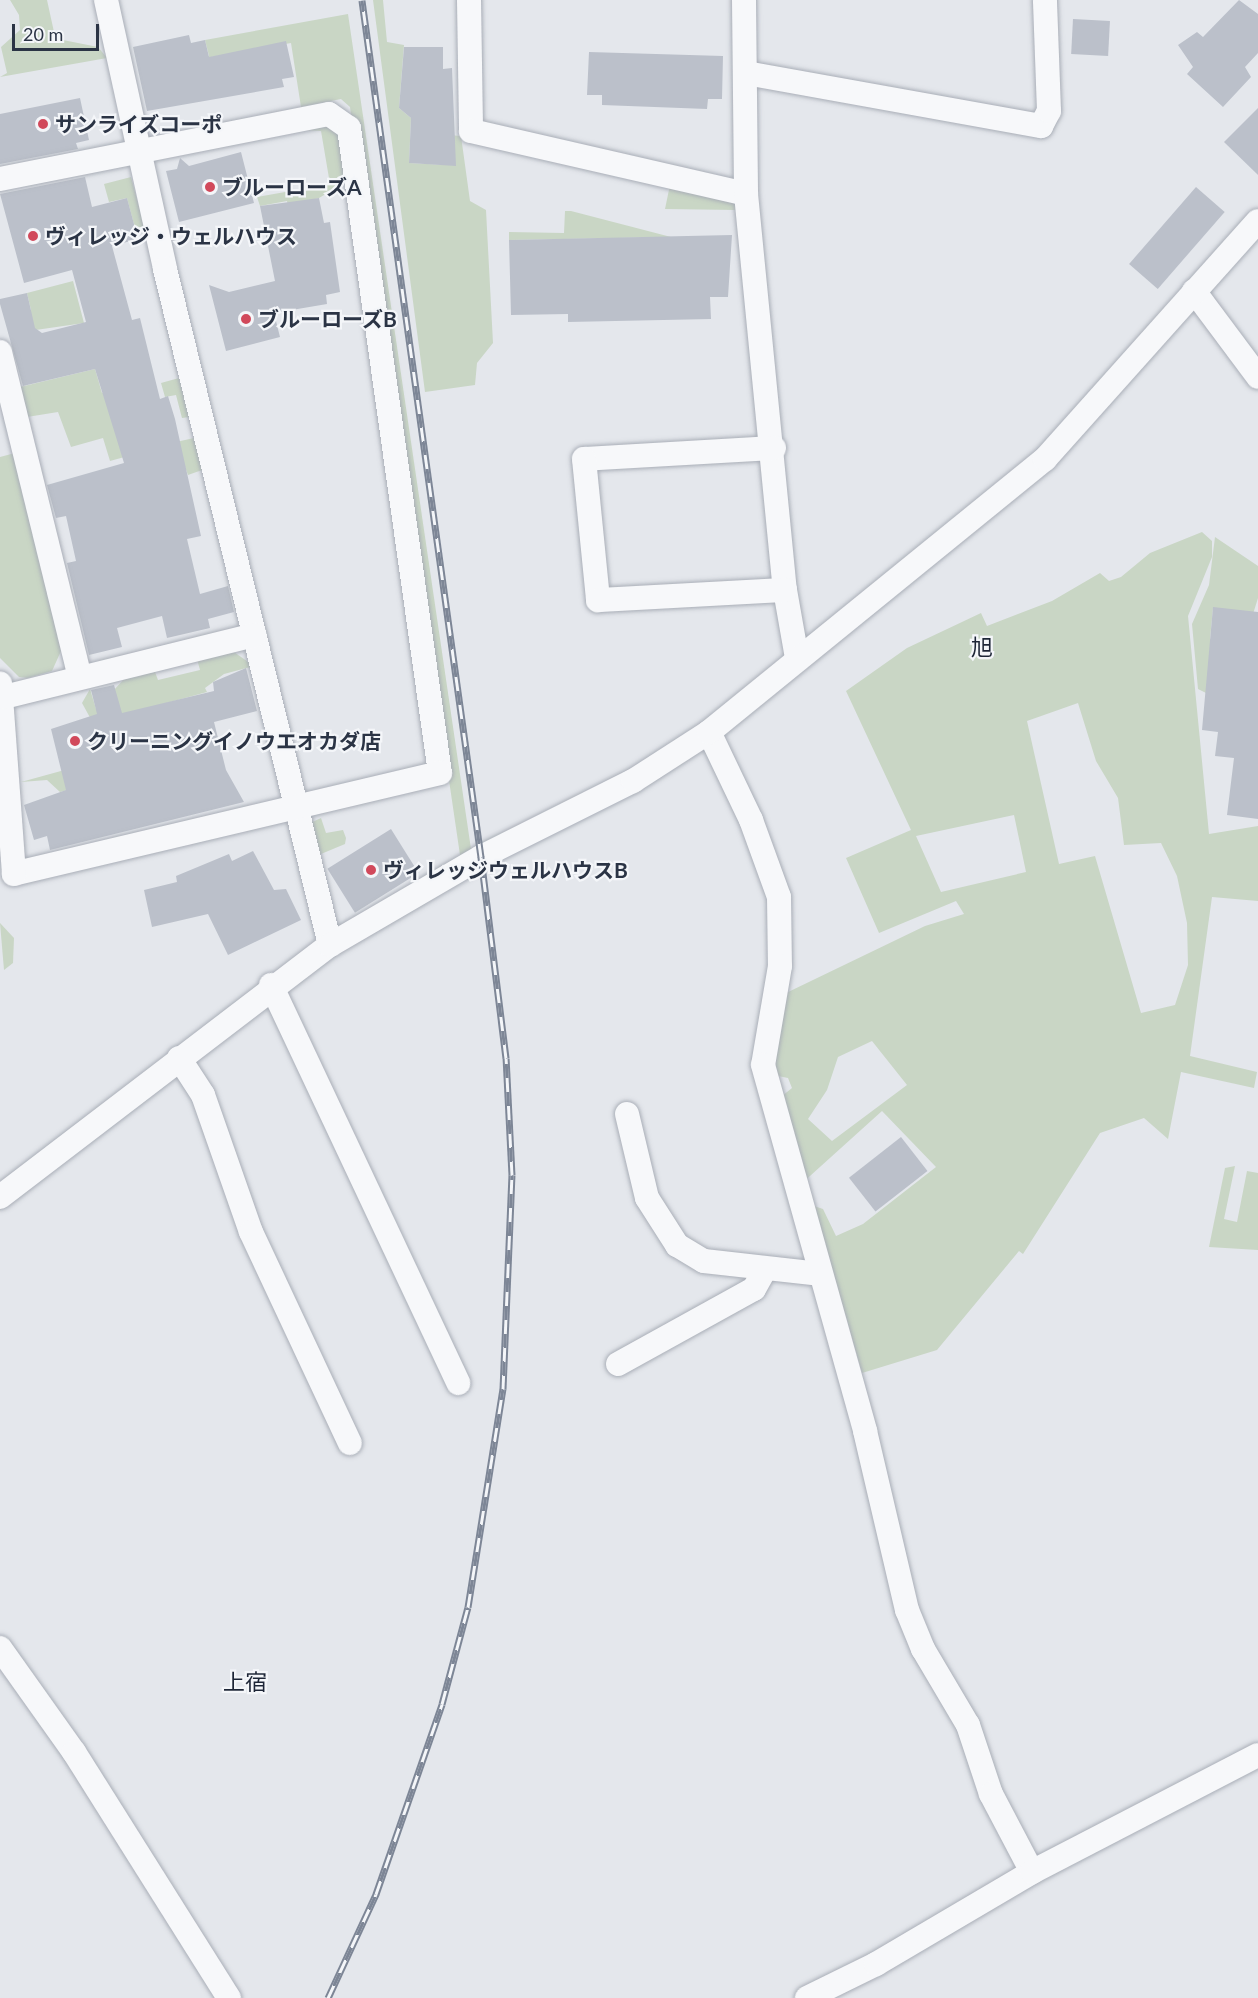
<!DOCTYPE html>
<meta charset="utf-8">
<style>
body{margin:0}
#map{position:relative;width:1258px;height:1998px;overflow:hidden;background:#e4e7ec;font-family:Lato,"Noto Sans JP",sans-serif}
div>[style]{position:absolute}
.green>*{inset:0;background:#c9d6c5}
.building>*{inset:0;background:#bbc0ca;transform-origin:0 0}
.roads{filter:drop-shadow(0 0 2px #a9aeb7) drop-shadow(0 0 2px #a9aeb7)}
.street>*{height:24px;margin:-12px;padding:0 12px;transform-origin:12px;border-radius:12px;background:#f7f8fa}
.rail>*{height:7px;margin-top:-3.5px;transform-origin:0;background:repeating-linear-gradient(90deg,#f4f6f9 0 14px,#7d8696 0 28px);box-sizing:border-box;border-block:2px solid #7d8696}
.dots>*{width:16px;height:16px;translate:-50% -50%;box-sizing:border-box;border:3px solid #f4f6f9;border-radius:50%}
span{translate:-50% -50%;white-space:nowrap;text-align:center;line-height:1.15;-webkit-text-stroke:4.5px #f4f6f9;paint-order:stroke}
.poi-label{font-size:21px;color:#2b3445;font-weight:700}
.left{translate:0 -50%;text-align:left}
.neighbourhood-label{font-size:22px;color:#1d2536}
.scale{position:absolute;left:12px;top:24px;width:87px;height:27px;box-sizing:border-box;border:3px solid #2b3445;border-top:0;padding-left:8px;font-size:18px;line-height:21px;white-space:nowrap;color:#2b3445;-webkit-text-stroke:4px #f4f6f9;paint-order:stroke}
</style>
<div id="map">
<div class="green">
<div style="clip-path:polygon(10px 0,47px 0,54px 32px,63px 40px,98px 47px,107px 58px,0 77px,7px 73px,1px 47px,20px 30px,19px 15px)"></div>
<div style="clip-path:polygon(373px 0,383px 0,387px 42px,404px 45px,399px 108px,411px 118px,409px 163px,446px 165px,447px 135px,461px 136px,470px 201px,486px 210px,493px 343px,477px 363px,475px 385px,425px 392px)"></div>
<div style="clip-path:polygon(348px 14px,471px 849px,460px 855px,350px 107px,341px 99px,301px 107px,291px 43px,200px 59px,209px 56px,205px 40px)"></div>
<div style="clip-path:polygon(325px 123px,344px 140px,348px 181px,319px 198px,298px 203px,291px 223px,287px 201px,260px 206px,257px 197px,330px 184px,321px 131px,303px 130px)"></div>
<div style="clip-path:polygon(131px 177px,145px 229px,136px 232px,127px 198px,109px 202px,104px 184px)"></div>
<div style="clip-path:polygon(670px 185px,734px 200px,736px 210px,665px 209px)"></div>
<div style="clip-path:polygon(565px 211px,571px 211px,671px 237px,509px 240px,509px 232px,564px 233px)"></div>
<div style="clip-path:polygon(73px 281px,84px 323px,8px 334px,19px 327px,16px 315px,31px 310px,27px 293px)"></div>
<div style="clip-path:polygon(95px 369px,102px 393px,113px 390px,139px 453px,110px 461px,103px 438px,71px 447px,58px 412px,27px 417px,20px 387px)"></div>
<div style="clip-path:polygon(179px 378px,189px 417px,182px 418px,176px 395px,165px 397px,161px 383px)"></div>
<div style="clip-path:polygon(194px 438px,202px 470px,188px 475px,176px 442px)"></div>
<div style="clip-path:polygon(15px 453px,61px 651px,52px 671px,28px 678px,19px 677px,0 658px,0 457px)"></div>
<div style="clip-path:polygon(evenodd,1202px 532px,1212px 541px,1212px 557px,1188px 616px,1209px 834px,1258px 826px,1258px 901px,1212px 897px,1190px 1056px,1257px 1072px,1254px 1088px,1181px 1072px,1168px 1139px,1144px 1118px,1100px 1133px,1023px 1254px,1019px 1251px,937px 1350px,862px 1373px,814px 1206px,823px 1209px,836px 1236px,863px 1224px,936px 1167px,882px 1111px,800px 1185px,782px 1096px,792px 1088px,788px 1078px,773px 1075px,784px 994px,925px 926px,964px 914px,956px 901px,879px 933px,846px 858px,911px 830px,846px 691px,907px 648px,981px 613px,987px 626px,1052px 601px,1100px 573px,1109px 581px,1121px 577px,1150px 553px,1202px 532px,1078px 703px,1096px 761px,1118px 798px,1124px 845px,1161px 843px,1177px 876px,1187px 923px,1188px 965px,1175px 1005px,1141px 1013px,1095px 856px,1059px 864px,1027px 721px,1078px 703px,1202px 532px,1014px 815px,1026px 872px,941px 892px,916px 836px,1014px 815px,1202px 532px,872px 1041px,907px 1085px,832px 1141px,808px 1119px,827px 1090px,838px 1057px,872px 1041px)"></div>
<div style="clip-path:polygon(1215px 537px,1258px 566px,1258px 598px,1253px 614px,1213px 608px,1210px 639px,1238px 643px,1206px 693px,1198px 689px,1192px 624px,1209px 585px)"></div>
<div style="clip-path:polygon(231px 650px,254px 666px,224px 674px,205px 688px,207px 692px,93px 723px,82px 703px,90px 689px,96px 709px,127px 676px,155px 672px,158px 680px,200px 670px,197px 659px)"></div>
<div style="clip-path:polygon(90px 763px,94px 783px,60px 792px,47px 780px,21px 782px)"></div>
<div style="clip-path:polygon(321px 818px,326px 833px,343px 830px,346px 838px,345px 844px,321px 854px,316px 854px,308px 824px)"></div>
<div style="clip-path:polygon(0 923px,14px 938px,13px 963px,4px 970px)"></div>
<div style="clip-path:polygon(1235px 1166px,1224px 1219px,1237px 1222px,1247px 1171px,1258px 1173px,1258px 1250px,1209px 1247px,1225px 1168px)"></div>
</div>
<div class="building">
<div style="clip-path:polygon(1239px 0,1258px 14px,1258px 53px,1245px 67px,1251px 77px,1223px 107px,1187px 74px,1193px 67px,1178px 45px,1197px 32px,1203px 37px)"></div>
<div style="left:1073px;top:19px;width:37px;height:35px;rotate:3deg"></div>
<div style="clip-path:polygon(189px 35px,191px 43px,205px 40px,209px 57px,286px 41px,294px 77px,282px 79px,284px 87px,147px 111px,133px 47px)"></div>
<div style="clip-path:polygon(404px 47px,443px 47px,443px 69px,452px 68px,456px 166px,409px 163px,411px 118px,399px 108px)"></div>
<div style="clip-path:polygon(589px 52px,723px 56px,722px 99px,708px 99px,707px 109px,602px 105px,602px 95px,587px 95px)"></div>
<div style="clip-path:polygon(80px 98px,89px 140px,76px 143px,78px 149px,0 164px,0 114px)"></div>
<div style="clip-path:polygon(1258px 108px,1258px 175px,1224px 142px)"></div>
<div style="clip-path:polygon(241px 152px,254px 203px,179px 222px,166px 171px,177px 169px,180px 158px,189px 166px)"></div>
<div style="clip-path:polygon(85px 177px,92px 207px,127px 198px,138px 239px,112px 246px,132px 320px,140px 318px,160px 399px,168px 396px,175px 419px,201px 536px,187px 539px,200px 594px,228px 586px,234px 612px,208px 619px,210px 628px,167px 638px,162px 616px,117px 628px,122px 647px,89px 655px,67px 563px,76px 561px,66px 516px,56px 518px,47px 485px,124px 463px,95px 369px,23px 386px,0 304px,0 299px,27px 293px,35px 328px,42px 333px,86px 322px,72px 270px,24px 283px,0 194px)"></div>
<div style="left:1196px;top:187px;width:38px;height:102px;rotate:41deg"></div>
<div style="clip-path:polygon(319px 198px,324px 223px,330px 222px,340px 292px,326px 295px,327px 304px,274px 313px,280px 337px,226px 351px,209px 285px,229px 292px,275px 281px,260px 206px)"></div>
<div style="clip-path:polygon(732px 235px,728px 297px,710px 297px,711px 319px,568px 322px,568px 314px,511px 315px,509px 240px)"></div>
<div style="clip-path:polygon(1213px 607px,1258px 612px,1258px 819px,1227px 815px,1234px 758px,1215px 756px,1218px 732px,1202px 730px)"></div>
<div style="clip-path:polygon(246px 668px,257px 711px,214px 722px,226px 770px,244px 802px,50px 850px,47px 836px,34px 840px,24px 805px,66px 790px,51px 729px,97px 714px,91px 690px,114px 685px,122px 713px,214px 691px,213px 682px)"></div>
<div style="left:391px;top:829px;width:52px;height:75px;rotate:58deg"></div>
<div style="clip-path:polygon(253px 851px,274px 890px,286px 889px,301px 920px,228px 955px,208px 914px,152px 927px,144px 890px,177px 882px,176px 876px,229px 854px,232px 861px)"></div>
<div style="left:901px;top:1137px;width:43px;height:66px;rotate:52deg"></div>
</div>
<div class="roads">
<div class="street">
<div style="left:106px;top:0;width:275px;rotate:77.6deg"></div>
<div style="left:165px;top:269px;width:696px;rotate:76.28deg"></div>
<div style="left:469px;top:0;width:131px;rotate:89.1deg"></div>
<div style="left:471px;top:131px;width:282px;rotate:12.9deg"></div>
<div style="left:744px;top:0;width:194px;rotate:89.4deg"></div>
<div style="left:746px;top:194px;width:398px;rotate:84.4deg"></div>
<div style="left:785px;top:590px;width:69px;rotate:80deg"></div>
<div style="left:746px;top:73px;width:300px;rotate:10.2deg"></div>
<div style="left:1041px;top:126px;width:17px;rotate:-62deg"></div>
<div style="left:1049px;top:111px;width:111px;rotate:-92.1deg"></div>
<div style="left:0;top:179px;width:335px;rotate:-11.2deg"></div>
<div style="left:329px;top:114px;width:24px;rotate:35deg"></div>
<div style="left:349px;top:128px;width:651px;rotate:81.97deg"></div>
<div style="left:440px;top:773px;width:438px;rotate:166.7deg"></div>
<div style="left:14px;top:874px;width:191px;rotate:-94.2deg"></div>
<div style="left:1194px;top:291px;width:107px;rotate:53.3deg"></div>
<div style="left:0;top:352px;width:335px;rotate:76.2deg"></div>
<div style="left:774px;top:448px;width:190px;rotate:176.7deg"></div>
<div style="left:584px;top:459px;width:142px;rotate:84.3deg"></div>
<div style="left:598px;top:600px;width:187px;rotate:-3.1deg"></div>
<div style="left:4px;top:697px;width:258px;rotate:-13.9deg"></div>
<div style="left:709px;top:732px;width:98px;rotate:64.5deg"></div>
<div style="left:751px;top:820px;width:82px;rotate:70deg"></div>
<div style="left:779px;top:897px;width:69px;rotate:89.2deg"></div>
<div style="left:780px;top:966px;width:100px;rotate:99.7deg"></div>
<div style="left:763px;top:1065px;width:380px;rotate:74.4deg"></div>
<div style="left:865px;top:1431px;width:184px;rotate:76.8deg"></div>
<div style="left:907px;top:1610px;width:42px;rotate:67.7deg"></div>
<div style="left:923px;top:1649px;width:88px;rotate:59.4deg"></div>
<div style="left:968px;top:1725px;width:73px;rotate:71.6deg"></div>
<div style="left:991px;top:1794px;width:88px;rotate:62.3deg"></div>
<div style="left:271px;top:985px;width:440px;rotate:64.8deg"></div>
<div style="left:179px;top:1058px;width:44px;rotate:57deg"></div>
<div style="left:203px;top:1095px;width:145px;rotate:70.7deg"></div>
<div style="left:251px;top:1232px;width:233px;rotate:64.9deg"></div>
<div style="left:627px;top:1114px;width:86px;rotate:76.6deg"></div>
<div style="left:647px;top:1198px;width:56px;rotate:57.4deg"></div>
<div style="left:677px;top:1245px;width:31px;rotate:31deg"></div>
<div style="left:704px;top:1261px;width:116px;rotate:6.4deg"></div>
<div style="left:0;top:1197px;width:415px;rotate:-37.4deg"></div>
<div style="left:330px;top:945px;width:175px;rotate:-30.2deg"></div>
<div style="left:481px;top:857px;width:170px;rotate:-26.6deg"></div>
<div style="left:633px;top:781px;width:90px;rotate:-32.8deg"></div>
<div style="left:709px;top:732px;width:433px;rotate:-39.1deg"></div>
<div style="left:1045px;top:459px;width:319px;rotate:-48.2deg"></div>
<div style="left:618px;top:1364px;width:155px;rotate:-28.9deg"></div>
<div style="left:754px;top:1289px;width:23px;rotate:-61deg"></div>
<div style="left:0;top:1648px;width:128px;rotate:54.6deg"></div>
<div style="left:74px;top:1752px;width:291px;rotate:57.8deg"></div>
<div style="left:807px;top:1998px;width:77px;rotate:-26.2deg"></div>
<div style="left:876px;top:1964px;width:181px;rotate:-30.5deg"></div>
<div style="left:1032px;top:1872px;width:254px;rotate:-27.4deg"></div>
</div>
</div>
<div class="rail">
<div style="left:328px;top:1998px;width:115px;rotate:-65.2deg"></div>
<div style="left:376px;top:1894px;width:201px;rotate:-70.8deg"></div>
<div style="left:442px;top:1704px;width:100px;rotate:-75deg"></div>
<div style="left:468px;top:1607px;width:221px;rotate:-80.9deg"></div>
<div style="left:503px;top:1389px;width:214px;rotate:-87.6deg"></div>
<div style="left:512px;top:1175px;width:117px;rotate:-92.9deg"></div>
<div style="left:506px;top:1058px;width:203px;rotate:-97.1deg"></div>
<div style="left:481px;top:857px;width:865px;rotate:-97.91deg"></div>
</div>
<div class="dots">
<div style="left:43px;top:124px;background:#d1495b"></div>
<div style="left:210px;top:187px;background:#d1495b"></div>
<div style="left:33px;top:236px;background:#d1495b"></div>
<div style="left:246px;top:319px;background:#d1495b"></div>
<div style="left:75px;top:741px;background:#d1495b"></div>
<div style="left:371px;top:870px;background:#d1495b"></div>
</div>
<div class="poi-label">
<span class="left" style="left:55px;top:124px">サンライズコーポ</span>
<span class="left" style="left:222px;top:187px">ブルーローズA</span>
<span class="left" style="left:45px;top:236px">ヴィレッジ・ウェルハウス</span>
<span class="left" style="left:258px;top:319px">ブルーローズB</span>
<span class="left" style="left:87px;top:741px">クリーニングイノウエオカダ店</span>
<span class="left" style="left:383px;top:870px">ヴィレッジウェルハウスB</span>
</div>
<div class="neighbourhood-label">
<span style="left:982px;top:647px">旭</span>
<span style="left:245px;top:1682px">上宿</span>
</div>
<div class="scale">20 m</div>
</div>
